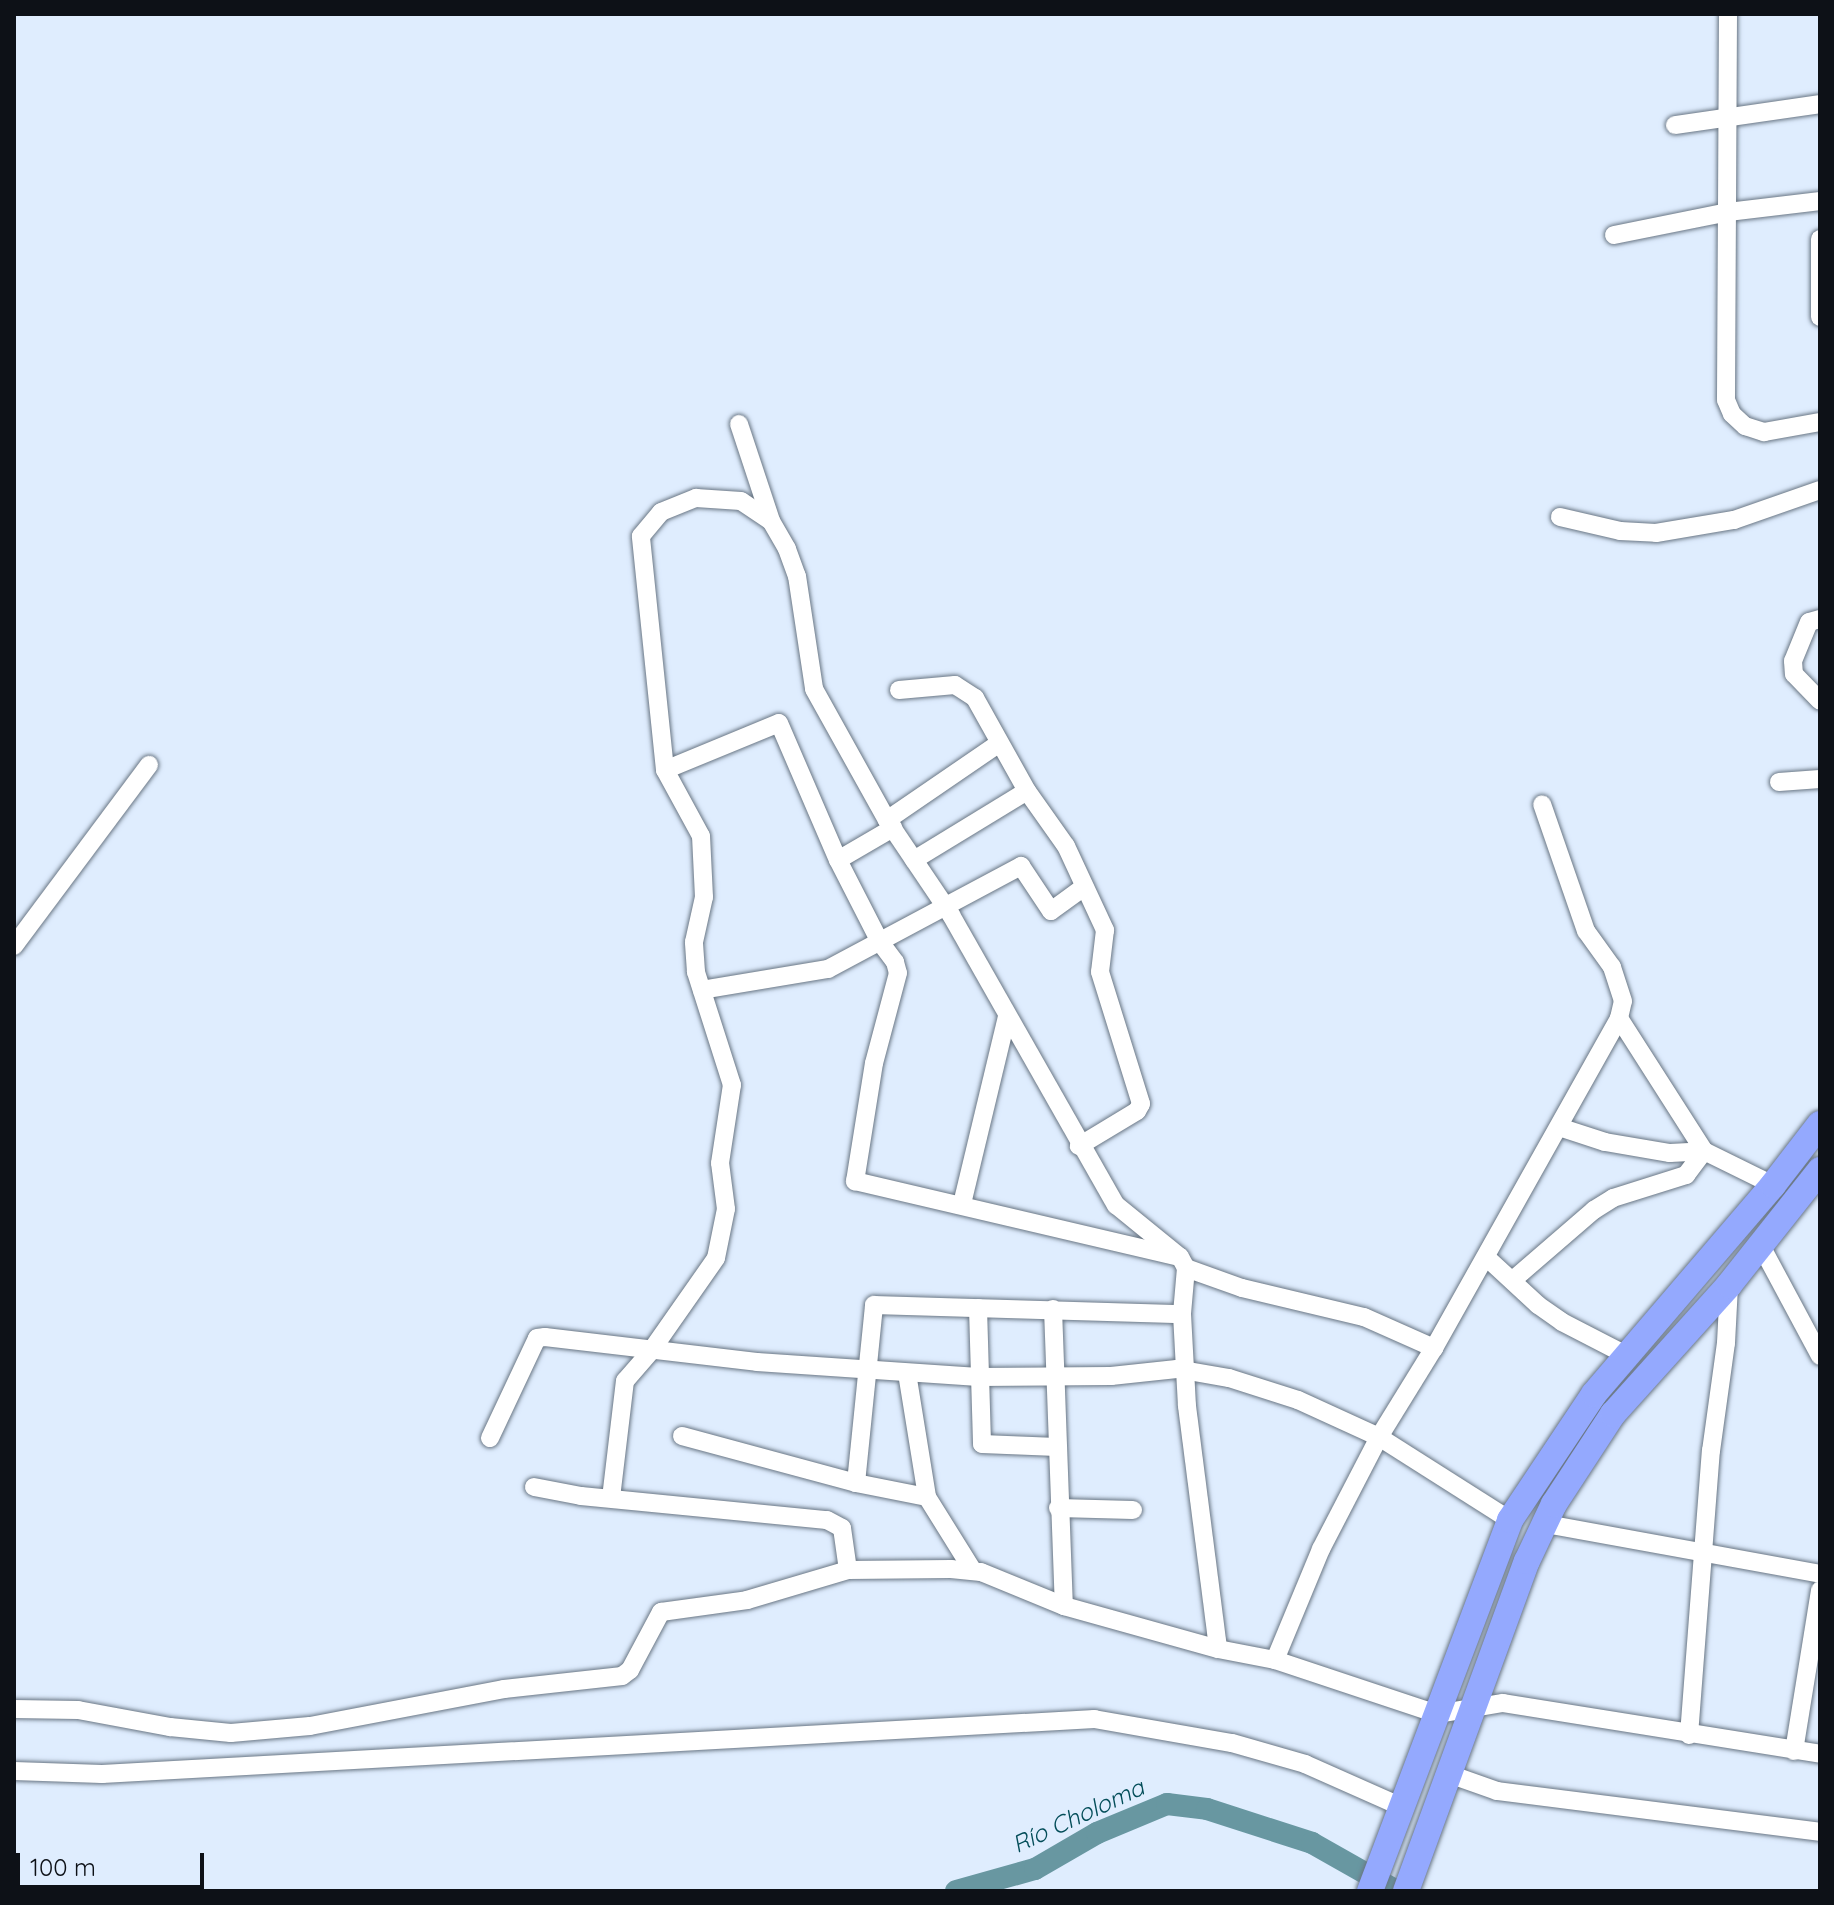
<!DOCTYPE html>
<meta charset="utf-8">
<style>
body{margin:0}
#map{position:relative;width:1834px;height:1905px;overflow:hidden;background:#dfedfe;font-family:Quicksand,sans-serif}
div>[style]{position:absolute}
.river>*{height:22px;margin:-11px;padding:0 11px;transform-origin:11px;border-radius:11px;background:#6897a1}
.roads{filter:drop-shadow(0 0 2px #697684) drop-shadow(0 0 2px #697684)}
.minor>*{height:18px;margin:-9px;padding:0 9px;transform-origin:9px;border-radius:9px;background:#fff}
.highway>*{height:26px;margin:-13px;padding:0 13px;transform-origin:13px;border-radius:13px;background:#94a9fe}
span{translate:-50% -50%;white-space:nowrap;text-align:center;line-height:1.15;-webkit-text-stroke:7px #dfedfe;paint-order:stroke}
.water-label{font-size:24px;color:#034d59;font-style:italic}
.frame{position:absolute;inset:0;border:16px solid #0d1117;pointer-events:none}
.scale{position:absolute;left:16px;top:1853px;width:188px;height:36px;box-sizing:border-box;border:4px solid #0d1117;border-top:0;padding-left:10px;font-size:24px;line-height:28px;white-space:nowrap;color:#0d1117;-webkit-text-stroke:6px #dfedfe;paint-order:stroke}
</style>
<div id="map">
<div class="river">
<div style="left:956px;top:1891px;width:82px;rotate:-15.6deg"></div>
<div style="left:1035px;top:1869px;width:72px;rotate:-30.1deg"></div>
<div style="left:1097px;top:1833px;width:76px;rotate:-22.5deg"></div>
<div style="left:1167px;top:1804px;width:40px;rotate:7.1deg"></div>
<div style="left:1207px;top:1809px;width:110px;rotate:17.9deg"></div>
<div style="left:1312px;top:1843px;width:98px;rotate:29.5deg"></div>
</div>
<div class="roads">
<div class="minor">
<div style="left:1728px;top:14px;width:386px;rotate:90.3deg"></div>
<div style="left:1726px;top:400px;width:15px;rotate:67deg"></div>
<div style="left:1732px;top:414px;width:18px;rotate:43deg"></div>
<div style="left:1745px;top:426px;width:20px;rotate:18deg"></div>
<div style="left:1764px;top:432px;width:57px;rotate:-10.1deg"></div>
<div style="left:1675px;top:125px;width:147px;rotate:-8.2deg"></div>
<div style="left:1614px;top:235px;width:116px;rotate:-11.4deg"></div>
<div style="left:1728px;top:212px;width:93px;rotate:-6.8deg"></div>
<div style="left:1820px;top:239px;width:78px;rotate:90deg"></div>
<div style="left:739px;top:424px;width:102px;rotate:71.7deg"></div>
<div style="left:1560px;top:517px;width:62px;rotate:13.1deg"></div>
<div style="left:1620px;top:531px;width:36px;rotate:3deg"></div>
<div style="left:1656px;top:533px;width:79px;rotate:-9.5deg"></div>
<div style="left:1734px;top:520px;width:91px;rotate:-19.2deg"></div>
<div style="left:1820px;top:619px;width:11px;rotate:165deg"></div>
<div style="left:1809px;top:622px;width:42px;rotate:112.3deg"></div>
<div style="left:1793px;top:661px;width:13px;rotate:86deg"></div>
<div style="left:1794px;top:674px;width:37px;rotate:46deg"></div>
<div style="left:899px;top:690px;width:56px;rotate:-5.1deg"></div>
<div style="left:955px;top:685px;width:24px;rotate:33deg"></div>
<div style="left:975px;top:698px;width:107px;rotate:60.8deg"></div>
<div style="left:1027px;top:791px;width:67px;rotate:54.7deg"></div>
<div style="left:1066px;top:846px;width:93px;rotate:65.1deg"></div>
<div style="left:1105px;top:930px;width:42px;rotate:96.8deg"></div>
<div style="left:1100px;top:972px;width:138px;rotate:72.7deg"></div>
<div style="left:1141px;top:1104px;width:8px;rotate:120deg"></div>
<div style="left:1137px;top:1111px;width:68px;rotate:148.9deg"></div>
<div style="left:665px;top:770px;width:123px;rotate:-22.4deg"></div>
<div style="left:779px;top:723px;width:149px;rotate:66.7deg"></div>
<div style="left:838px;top:860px;width:92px;rotate:62.9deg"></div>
<div style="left:880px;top:942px;width:25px;rotate:53deg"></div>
<div style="left:895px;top:962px;width:11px;rotate:75deg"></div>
<div style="left:898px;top:973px;width:93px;rotate:104.9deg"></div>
<div style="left:874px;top:1063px;width:120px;rotate:99.1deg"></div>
<div style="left:855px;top:1181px;width:334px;rotate:13.2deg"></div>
<div style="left:1779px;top:782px;width:41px;rotate:-4.2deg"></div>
<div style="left:887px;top:820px;width:135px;rotate:-34.4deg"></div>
<div style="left:838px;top:860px;width:64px;rotate:-30.2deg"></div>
<div style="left:914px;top:860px;width:132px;rotate:-31.4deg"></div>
<div style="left:14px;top:946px;width:226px;rotate:-53.3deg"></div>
<div style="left:702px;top:990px;width:128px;rotate:-9.5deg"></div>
<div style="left:828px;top:969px;width:219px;rotate:-28.1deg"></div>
<div style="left:1021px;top:866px;width:54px;rotate:56.3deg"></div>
<div style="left:1051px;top:911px;width:41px;rotate:-36deg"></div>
<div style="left:1619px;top:1018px;width:158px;rotate:57.4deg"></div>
<div style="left:1704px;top:1151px;width:77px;rotate:26.2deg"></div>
<div style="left:1559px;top:1127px;width:48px;rotate:18.1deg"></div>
<div style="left:1605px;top:1142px;width:66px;rotate:9.6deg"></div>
<div style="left:1670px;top:1153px;width:34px;rotate:-3deg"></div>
<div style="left:962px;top:1204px;width:193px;rotate:-76.5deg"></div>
<div style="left:1760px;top:1244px;width:127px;rotate:61.8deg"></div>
<div style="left:1486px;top:1257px;width:71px;rotate:42.7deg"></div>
<div style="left:1538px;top:1305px;width:29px;rotate:35deg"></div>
<div style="left:1562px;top:1322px;width:72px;rotate:27.3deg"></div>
<div style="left:1186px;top:1268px;width:59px;rotate:19.7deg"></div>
<div style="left:1242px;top:1288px;width:125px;rotate:13.4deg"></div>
<div style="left:1364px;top:1317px;width:77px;rotate:23.9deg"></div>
<div style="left:1514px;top:1279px;width:106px;rotate:-40.8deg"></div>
<div style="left:1594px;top:1210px;width:22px;rotate:-32deg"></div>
<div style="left:1613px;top:1198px;width:77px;rotate:-17.5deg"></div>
<div style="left:1686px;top:1175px;width:30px;rotate:-53deg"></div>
<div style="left:978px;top:1308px;width:136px;rotate:88.3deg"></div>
<div style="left:982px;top:1444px;width:75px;rotate:2.3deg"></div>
<div style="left:1053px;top:1309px;width:297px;rotate:87.9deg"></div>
<div style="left:907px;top:1373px;width:126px;rotate:80.8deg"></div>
<div style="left:927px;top:1497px;width:87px;rotate:58.1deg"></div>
<div style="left:682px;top:1436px;width:180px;rotate:15.1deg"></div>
<div style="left:856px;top:1483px;width:72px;rotate:11.2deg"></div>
<div style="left:490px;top:1438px;width:110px;rotate:-64.8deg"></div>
<div style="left:537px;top:1338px;width:8px;rotate:-7deg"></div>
<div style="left:545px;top:1337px;width:213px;rotate:6.7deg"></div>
<div style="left:757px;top:1362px;width:222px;rotate:3.9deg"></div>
<div style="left:978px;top:1377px;width:133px;rotate:-0.4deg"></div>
<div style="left:1111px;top:1376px;width:66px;rotate:-6.1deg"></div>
<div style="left:1177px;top:1369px;width:53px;rotate:9.8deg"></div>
<div style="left:1229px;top:1378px;width:72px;rotate:17.7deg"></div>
<div style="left:1298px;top:1400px;width:89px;rotate:24.6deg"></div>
<div style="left:1379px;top:1437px;width:155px;rotate:32.4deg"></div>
<div style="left:856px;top:1483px;width:179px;rotate:-84.2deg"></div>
<div style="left:874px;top:1305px;width:308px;rotate:1.7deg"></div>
<div style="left:534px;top:1487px;width:48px;rotate:10.8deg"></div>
<div style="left:581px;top:1496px;width:247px;rotate:5.6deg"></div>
<div style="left:827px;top:1520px;width:17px;rotate:28deg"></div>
<div style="left:842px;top:1528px;width:42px;rotate:81.9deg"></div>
<div style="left:611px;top:1498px;width:118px;rotate:-83.2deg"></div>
<div style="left:625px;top:1381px;width:40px;rotate:-49deg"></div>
<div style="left:651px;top:1351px;width:113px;rotate:-55deg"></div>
<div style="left:716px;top:1258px;width:50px;rotate:-78.5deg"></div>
<div style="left:726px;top:1209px;width:46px;rotate:-97.4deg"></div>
<div style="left:720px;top:1163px;width:79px;rotate:-81.3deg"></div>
<div style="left:732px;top:1085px;width:119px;rotate:-107.7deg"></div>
<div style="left:696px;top:972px;width:30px;rotate:-94deg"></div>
<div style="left:694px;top:942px;width:46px;rotate:-77.5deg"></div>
<div style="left:704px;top:897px;width:61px;rotate:-92.8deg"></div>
<div style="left:701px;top:836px;width:75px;rotate:-118.6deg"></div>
<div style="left:665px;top:770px;width:235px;rotate:-95.9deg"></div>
<div style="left:641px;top:536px;width:31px;rotate:-50deg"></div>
<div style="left:661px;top:512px;width:38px;rotate:-22deg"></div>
<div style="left:696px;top:498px;width:45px;rotate:3.8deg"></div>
<div style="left:741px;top:501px;width:36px;rotate:34deg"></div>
<div style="left:771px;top:521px;width:32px;rotate:60deg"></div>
<div style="left:787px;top:549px;width:29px;rotate:70deg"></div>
<div style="left:797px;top:576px;width:114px;rotate:81.4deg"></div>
<div style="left:814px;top:689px;width:150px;rotate:60.9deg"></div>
<div style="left:887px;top:820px;width:115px;rotate:56deg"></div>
<div style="left:951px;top:915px;width:334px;rotate:60.4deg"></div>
<div style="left:1116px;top:1205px;width:82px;rotate:39.1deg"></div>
<div style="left:1180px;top:1257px;width:13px;rotate:61deg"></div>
<div style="left:1186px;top:1268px;width:46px;rotate:95deg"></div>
<div style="left:1182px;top:1314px;width:92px;rotate:86.9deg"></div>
<div style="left:1187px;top:1406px;width:245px;rotate:82.7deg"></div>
<div style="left:1058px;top:1508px;width:75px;rotate:1.5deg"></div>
<div style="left:1546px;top:1524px;width:279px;rotate:10.3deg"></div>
<div style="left:1275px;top:1660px;width:120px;rotate:-67.5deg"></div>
<div style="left:1321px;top:1549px;width:126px;rotate:-62.6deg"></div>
<div style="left:1379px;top:1437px;width:105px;rotate:-58.3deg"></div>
<div style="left:1434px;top:1348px;width:378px;rotate:-60.7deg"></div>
<div style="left:1619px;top:1018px;width:17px;rotate:-77deg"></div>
<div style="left:1623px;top:1001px;width:36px;rotate:-108deg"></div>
<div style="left:1612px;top:967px;width:44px;rotate:-125.8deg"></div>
<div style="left:1586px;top:931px;width:134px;rotate:-109.1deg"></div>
<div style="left:14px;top:1709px;width:64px;rotate:0.9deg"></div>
<div style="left:78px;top:1710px;width:94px;rotate:10.5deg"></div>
<div style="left:170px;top:1727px;width:61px;rotate:5.6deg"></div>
<div style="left:231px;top:1733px;width:79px;rotate:-5.1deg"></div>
<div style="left:310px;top:1726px;width:197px;rotate:-10.8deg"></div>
<div style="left:504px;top:1689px;width:119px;rotate:-6.3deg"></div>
<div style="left:622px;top:1676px;width:10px;rotate:-37deg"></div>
<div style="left:630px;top:1670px;width:66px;rotate:-61.9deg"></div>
<div style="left:661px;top:1612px;width:87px;rotate:-7.9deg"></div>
<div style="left:747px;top:1600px;width:105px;rotate:-16.5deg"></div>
<div style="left:848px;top:1570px;width:103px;rotate:-0.6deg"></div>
<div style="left:951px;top:1569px;width:30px;rotate:6deg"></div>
<div style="left:981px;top:1572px;width:90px;rotate:22.3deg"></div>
<div style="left:1064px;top:1606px;width:160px;rotate:15.6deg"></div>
<div style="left:1218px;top:1649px;width:58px;rotate:10.9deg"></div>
<div style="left:1275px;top:1660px;width:171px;rotate:18.4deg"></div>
<div style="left:1437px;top:1714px;width:67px;rotate:-9.5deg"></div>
<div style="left:1503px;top:1703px;width:321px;rotate:9.1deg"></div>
<div style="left:1689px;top:1735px;width:285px;rotate:-85.6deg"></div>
<div style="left:1711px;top:1451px;width:109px;rotate:-82.1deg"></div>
<div style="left:1726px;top:1343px;width:58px;rotate:-87deg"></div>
<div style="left:1794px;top:1751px;width:163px;rotate:-80.8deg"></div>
<div style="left:14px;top:1771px;width:88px;rotate:2deg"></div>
<div style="left:102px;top:1774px;width:994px;rotate:-3.17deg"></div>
<div style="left:1094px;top:1719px;width:140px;rotate:9.9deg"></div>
<div style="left:1232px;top:1743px;width:76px;rotate:16deg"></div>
<div style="left:1305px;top:1764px;width:106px;rotate:23.9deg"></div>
<div style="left:1449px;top:1774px;width:51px;rotate:19.5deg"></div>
<div style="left:1497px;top:1791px;width:326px;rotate:7.2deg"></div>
</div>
<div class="highway">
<div style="left:1370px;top:1891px;width:397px;rotate:-69.3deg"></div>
<div style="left:1510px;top:1520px;width:151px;rotate:-56.3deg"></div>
<div style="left:1594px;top:1394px;width:275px;rotate:-49.4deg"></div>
<div style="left:1773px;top:1185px;width:77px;rotate:-52.4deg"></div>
<div style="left:1406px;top:1891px;width:351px;rotate:-69.9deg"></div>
<div style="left:1527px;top:1561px;width:63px;rotate:-64.7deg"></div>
<div style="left:1554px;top:1504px;width:108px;rotate:-56.8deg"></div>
<div style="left:1613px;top:1414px;width:173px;rotate:-48deg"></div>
<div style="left:1729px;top:1285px;width:147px;rotate:-51.6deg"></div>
</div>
</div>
<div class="water-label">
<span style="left:1078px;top:1816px;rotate:-25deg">Río Choloma</span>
</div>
<div class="frame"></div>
<div class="scale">100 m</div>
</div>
